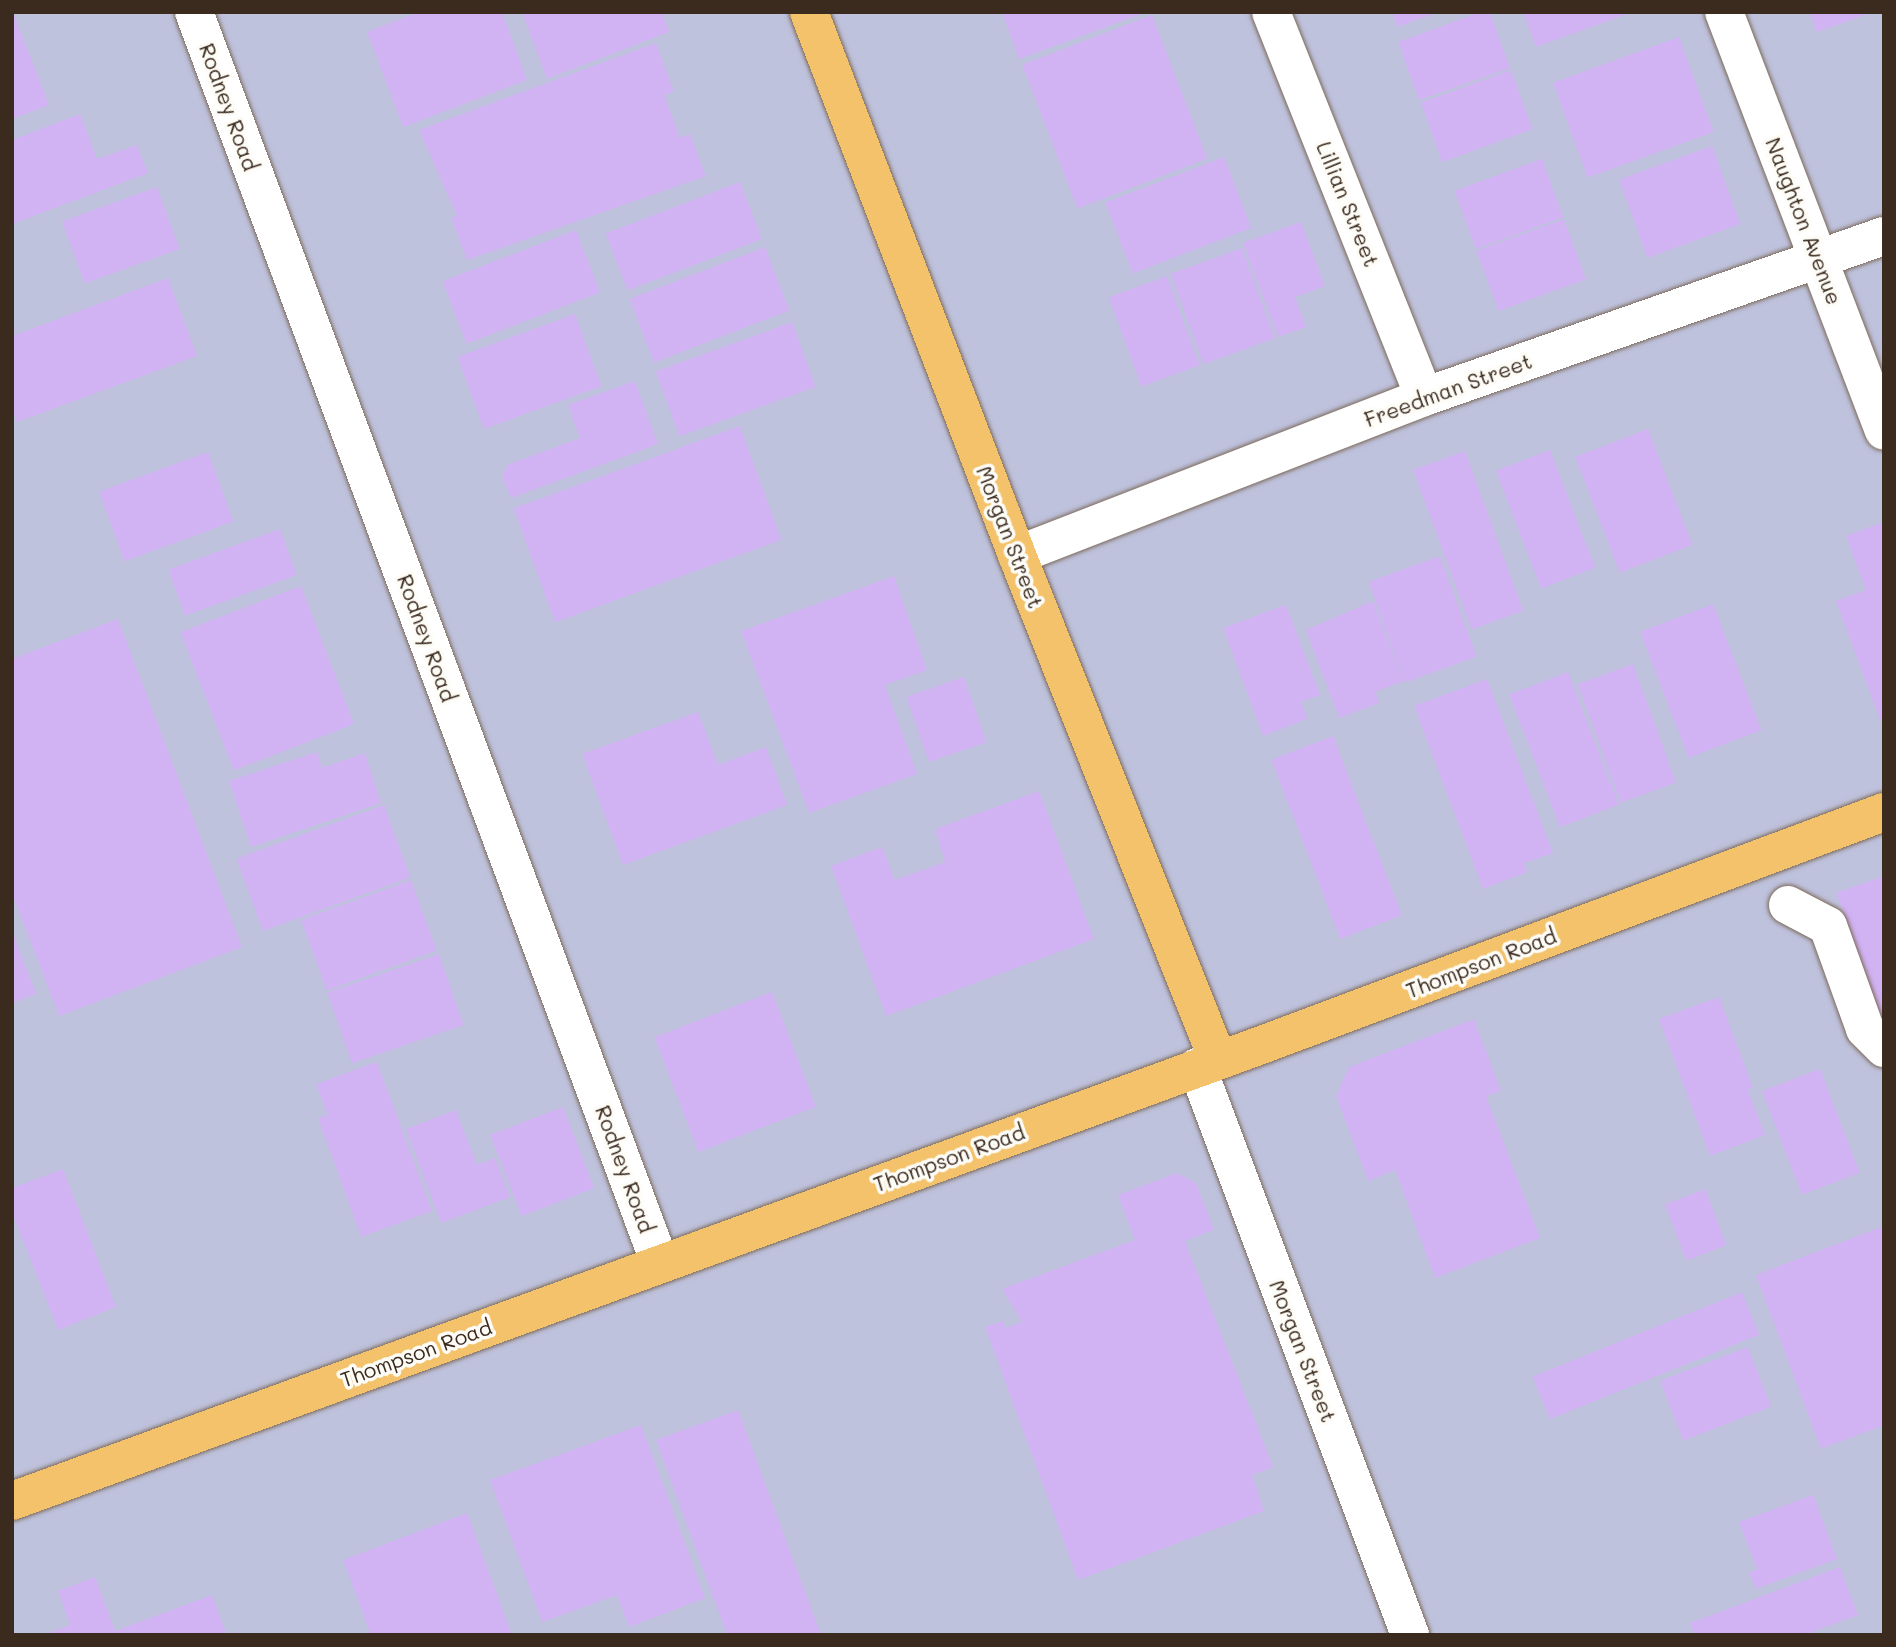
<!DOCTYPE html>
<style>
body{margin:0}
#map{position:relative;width:1896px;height:1647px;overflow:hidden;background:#f5e5cd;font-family:Mali,sans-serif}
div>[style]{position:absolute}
.industrial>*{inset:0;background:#bfc2dd;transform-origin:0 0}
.building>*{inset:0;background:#d1b2f3;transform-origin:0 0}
.roads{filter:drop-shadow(0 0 2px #7c6b5b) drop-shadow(0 0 2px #7c6b5b)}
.minor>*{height:38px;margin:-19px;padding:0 19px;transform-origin:19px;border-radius:19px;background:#fff}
.major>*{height:38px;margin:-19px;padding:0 19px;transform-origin:19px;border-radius:19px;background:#f3c26a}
span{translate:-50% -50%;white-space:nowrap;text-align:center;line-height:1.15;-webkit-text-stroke:7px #fdfcf7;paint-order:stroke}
.street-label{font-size:21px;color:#3b2a1e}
.frame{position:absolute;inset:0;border:14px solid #3b2a1e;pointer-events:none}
</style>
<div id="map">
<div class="industrial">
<div style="left:12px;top:12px;width:1872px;height:1623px"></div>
</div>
<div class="building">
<div style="clip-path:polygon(419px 12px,502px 12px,527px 80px,403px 127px,367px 32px)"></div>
<div style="clip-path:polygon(522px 12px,662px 12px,669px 32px,547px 79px)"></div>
<div style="clip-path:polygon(1002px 12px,1144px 12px,1144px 13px,1019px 59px)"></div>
<div style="clip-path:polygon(1392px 12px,1436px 12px,1436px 13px,1397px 27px)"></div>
<div style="clip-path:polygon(1481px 12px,1490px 12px,1510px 68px,1419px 100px,1398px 42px)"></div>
<div style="clip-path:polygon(1523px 12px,1630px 12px,1630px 13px,1536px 47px)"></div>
<div style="clip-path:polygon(1809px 12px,1871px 12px,1871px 13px,1817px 32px)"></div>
<div style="clip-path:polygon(14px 15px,49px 105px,12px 119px,12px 16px)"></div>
<div style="left:1152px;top:15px;width:154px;height:139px;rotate:69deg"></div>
<div style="left:1679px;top:37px;width:101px;height:134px;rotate:70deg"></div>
<div style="clip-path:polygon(656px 43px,674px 92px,664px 95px,680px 138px,690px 134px,706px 176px,467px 260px,451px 218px,457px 216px,419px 130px)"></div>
<div style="left:1511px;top:70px;width:63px;height:96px;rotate:70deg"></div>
<div style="clip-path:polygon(80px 114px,97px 159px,137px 145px,148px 173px,12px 224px,12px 140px)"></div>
<div style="left:1712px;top:146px;width:83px;height:99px;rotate:70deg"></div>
<div style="left:1224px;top:157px;width:76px;height:127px;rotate:69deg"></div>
<div style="left:1542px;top:159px;width:62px;height:93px;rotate:70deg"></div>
<div style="left:740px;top:182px;width:61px;height:144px;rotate:69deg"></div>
<div style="left:157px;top:187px;width:66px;height:101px;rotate:70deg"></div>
<div style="left:1564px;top:219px;width:64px;height:93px;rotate:70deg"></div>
<div style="clip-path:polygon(1301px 222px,1325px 286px,1295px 297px,1306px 327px,1278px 337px,1243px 243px)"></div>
<div style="left:576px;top:230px;width:67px;height:143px;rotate:69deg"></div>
<div style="left:765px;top:247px;width:68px;height:145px;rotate:69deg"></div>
<div style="left:1242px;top:248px;width:96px;height:76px;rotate:70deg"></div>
<div style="left:1167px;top:276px;width:95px;height:62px;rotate:70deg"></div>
<div style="clip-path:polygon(168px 278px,197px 356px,17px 422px,12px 409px,12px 336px)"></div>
<div style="left:575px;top:314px;width:77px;height:125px;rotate:70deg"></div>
<div style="left:792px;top:322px;width:69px;height:145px;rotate:70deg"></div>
<div style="clip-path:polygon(635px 381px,658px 444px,511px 498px,502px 476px,507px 465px,580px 438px,568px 405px)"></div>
<div style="left:740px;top:426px;width:121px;height:241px;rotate:70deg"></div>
<div style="left:1648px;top:429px;width:124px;height:78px;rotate:69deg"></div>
<div style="left:1550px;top:450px;width:126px;height:58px;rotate:69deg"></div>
<div style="left:1465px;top:451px;width:170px;height:55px;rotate:70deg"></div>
<div style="left:208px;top:452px;width:74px;height:116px;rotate:70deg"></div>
<div style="clip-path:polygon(1881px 523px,1884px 530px,1883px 728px,1836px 601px,1866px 590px,1846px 536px)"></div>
<div style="left:280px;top:529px;width:49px;height:119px;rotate:70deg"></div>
<div style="left:1440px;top:556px;width:107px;height:76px;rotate:70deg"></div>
<div style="clip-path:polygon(894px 576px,927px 670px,885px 685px,917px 774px,809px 813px,741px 631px)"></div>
<div style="left:301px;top:586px;width:148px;height:129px;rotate:69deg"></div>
<div style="clip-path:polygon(1373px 601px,1404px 681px,1375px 692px,1379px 703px,1339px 718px,1306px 630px)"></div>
<div style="left:1713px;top:604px;width:135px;height:78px;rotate:69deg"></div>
<div style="clip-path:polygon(1286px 605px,1320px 695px,1301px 702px,1307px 719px,1263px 736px,1223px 628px)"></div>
<div style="clip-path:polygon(118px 619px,242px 947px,59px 1016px,12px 893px,12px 659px)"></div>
<div style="left:1633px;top:664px;width:126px;height:59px;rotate:70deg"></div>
<div style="left:1568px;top:672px;width:142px;height:63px;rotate:69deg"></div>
<div style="left:964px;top:677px;width:69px;height:61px;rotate:71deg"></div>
<div style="clip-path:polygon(1487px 679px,1553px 853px,1524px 863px,1527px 872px,1483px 889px,1414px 706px)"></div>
<div style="clip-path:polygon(698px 712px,718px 765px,766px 747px,787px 805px,623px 865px,582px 754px)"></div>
<div style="left:1333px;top:736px;width:192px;height:66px;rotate:69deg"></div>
<div style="clip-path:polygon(317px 752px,322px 768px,365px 753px,381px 803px,251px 847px,229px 781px)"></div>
<div style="clip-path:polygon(1039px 791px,1094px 939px,886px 1016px,831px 866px,882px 847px,895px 880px,945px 862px,935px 829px)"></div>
<div style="left:384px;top:805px;width:77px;height:157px;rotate:70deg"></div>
<div style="clip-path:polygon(1884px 876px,1884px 1030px,1834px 915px,1843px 911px,1836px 893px)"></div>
<div style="left:411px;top:880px;width:75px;height:117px;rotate:70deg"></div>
<div style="clip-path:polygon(12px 931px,36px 994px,12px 1003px)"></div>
<div style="left:439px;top:954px;width:75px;height:118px;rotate:71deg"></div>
<div style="left:772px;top:992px;width:123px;height:126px;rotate:69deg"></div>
<div style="clip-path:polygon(1719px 997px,1753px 1088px,1748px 1090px,1765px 1135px,1710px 1156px,1659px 1019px)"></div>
<div style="clip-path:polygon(1474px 1019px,1501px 1091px,1486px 1096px,1540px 1238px,1435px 1278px,1395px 1170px,1368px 1181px,1336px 1096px,1349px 1067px)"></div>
<div style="clip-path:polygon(377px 1062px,432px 1211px,361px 1237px,318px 1118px,328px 1115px,316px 1084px)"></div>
<div style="left:1820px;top:1069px;width:111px;height:62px;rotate:69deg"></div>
<div style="left:563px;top:1107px;width:87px;height:78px;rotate:69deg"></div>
<div style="clip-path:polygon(456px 1110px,477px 1165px,495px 1158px,510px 1197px,441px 1223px,406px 1129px)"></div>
<div style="clip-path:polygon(63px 1169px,116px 1307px,58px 1330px,12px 1212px,12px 1188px)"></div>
<div style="clip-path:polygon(1177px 1173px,1196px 1183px,1214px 1230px,1185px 1241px,1273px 1467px,1252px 1475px,1264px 1511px,1078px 1580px,985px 1327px,1003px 1321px,1005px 1328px,1022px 1322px,1002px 1289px,1135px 1240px,1118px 1195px)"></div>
<div style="left:1705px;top:1189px;width:60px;height:43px;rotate:69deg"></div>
<div style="clip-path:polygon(1884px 1226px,1884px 1425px,1821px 1449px,1756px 1275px)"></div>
<div style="left:1742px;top:1292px;width:46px;height:226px;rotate:68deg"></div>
<div style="left:1748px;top:1347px;width:64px;height:94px;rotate:69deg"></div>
<div style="clip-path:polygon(738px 1410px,821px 1635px,727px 1635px,656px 1440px)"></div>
<div style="clip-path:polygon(641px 1425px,705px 1598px,629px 1627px,617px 1595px,542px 1622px,490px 1480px)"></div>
<div style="clip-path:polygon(1813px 1495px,1837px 1559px,1756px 1589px,1749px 1573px,1757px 1569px,1739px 1522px)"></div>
<div style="clip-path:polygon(467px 1513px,512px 1635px,371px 1635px,343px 1560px)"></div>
<div style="clip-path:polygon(1840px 1567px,1858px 1615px,1804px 1635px,1694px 1635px,1690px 1623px)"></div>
<div style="clip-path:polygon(95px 1577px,115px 1631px,212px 1595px,227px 1635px,44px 1635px,70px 1625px,58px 1591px)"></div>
</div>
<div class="roads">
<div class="minor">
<div style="left:194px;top:12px;width:1336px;rotate:69.58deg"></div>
<div style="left:1271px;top:12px;width:414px;rotate:68.3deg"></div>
<div style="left:1724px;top:12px;width:448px;rotate:69.1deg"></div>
<div style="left:1017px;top:555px;width:437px;rotate:-21.2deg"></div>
<div style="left:1424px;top:397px;width:487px;rotate:-19.3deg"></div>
<div style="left:1788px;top:905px;width:45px;rotate:27.7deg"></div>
<div style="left:1828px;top:926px;width:109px;rotate:70.2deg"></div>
<div style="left:1865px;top:1029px;width:27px;rotate:45deg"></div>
<div style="left:1197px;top:1067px;width:607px;rotate:69.44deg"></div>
</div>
<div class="major">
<div style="left:809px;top:12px;width:581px;rotate:69.04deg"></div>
<div style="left:1017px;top:555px;width:544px;rotate:68.3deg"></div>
<div style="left:12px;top:1501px;width:1333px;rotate:-20.05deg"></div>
<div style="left:1264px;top:1044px;width:662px;rotate:-20.52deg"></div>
</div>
</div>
<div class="street-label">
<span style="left:229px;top:107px;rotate:70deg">Rodney Road</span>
<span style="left:1348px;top:204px;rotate:68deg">Lillian Street</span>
<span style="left:1804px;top:221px;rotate:69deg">Naughton Avenue</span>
<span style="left:1448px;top:390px;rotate:-20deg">Freedman Street</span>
<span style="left:1010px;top:537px;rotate:69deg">Morgan Street</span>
<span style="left:427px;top:638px;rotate:70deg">Rodney Road</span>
<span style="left:1481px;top:963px;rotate:-21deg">Thompson Road</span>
<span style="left:949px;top:1158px;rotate:-20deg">Thompson Road</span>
<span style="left:625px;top:1169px;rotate:70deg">Rodney Road</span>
<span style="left:1303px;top:1351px;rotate:69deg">Morgan Street</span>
<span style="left:416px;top:1353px;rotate:-20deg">Thompson Road</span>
</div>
<div class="frame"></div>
</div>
